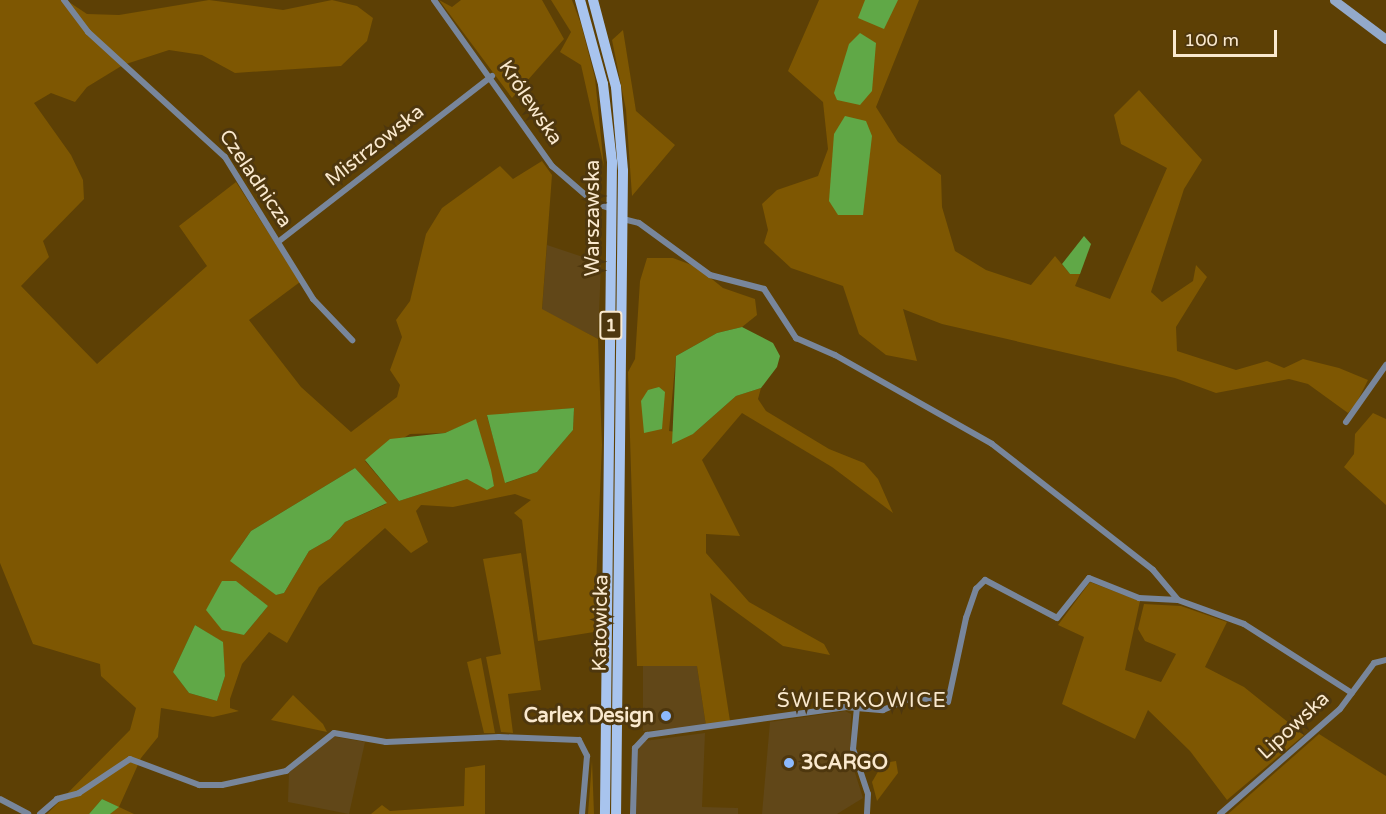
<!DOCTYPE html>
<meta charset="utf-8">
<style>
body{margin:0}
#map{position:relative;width:1386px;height:814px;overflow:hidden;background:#5d4005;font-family:"Varela Round",sans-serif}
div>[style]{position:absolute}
.built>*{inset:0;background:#614718}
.green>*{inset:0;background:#7e5702}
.water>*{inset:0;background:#60a847}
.street>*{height:6px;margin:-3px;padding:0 3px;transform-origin:3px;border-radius:3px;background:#78869b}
.secondary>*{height:9px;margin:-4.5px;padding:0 4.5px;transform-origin:4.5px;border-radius:4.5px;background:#93a9ca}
.primary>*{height:10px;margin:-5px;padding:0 5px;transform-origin:5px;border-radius:5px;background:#a8c4ee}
.dots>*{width:16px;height:16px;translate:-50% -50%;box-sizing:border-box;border:3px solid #4e370e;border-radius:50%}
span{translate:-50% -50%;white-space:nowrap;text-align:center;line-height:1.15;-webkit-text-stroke:6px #4e370e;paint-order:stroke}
.shield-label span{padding:2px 4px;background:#4e370e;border:2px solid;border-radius:4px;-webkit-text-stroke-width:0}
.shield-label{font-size:18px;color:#fae9ce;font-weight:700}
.street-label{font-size:20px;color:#fae9ce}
.poi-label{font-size:20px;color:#fae9ce;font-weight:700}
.right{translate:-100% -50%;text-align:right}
.left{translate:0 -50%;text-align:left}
.neighbourhood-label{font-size:21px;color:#fae9ce;letter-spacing:1.5px}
.scale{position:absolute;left:1173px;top:30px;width:104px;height:27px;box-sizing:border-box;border:3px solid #fae9ce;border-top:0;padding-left:8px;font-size:18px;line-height:21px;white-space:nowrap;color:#fae9ce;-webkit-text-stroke:4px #4e370e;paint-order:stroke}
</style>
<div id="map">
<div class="built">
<div style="clip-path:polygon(547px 245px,601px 263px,598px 339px,542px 310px)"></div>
<div style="clip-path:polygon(643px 666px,697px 666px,706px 726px,643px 731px)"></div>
<div style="clip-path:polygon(845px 711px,851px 714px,850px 757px,863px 798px,837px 814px,762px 814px,770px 722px)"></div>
<div style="clip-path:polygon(705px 733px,702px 807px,738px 808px,738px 814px,636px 814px,638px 747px,644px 741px)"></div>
<div style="clip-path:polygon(330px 736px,365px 742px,349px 814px,288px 802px,289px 772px)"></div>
</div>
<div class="green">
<div style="clip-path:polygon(evenodd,0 0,66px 0,87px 14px,119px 15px,209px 0,283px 10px,332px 0,357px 6px,373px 18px,367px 41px,341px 66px,235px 73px,202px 55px,169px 50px,123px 65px,87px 87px,75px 102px,51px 93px,34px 103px,71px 155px,83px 180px,84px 199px,43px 241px,49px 257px,21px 286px,97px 364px,207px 266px,179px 226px,236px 182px,300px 282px,249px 320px,301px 387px,351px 432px,397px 397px,400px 385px,390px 370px,402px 337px,396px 320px,410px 301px,426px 234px,442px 208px,500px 166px,513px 179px,542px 161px,552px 175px,542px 309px,598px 339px,602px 445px,594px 632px,538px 641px,522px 520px,514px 513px,531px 500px,515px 494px,453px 507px,421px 505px,416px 511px,428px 542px,411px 553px,385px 528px,319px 587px,287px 643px,269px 632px,242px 664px,230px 699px,230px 708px,239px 711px,213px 717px,161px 708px,158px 737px,141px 758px,119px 807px,134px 814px,110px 814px,118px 807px,102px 799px,89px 814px,47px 814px,130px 730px,136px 708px,101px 676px,100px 664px,33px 644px,0 563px,0 0,574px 408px,573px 430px,537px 472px,506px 483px,487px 416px,574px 408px,0 0,476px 420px,494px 486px,467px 479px,399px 501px,365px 461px,410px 434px,445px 433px,476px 420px,0 0,355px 468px,386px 504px,345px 522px,330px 539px,309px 551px,284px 593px,276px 595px,239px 548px,251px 531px,355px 468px,0 0,218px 593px,268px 606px,244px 635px,207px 610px,218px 593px,0 0,195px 625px,222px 642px,225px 676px,217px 701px,189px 693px,173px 672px,195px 625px)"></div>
<div style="clip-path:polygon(439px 0,452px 7px,461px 0,542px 0,564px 39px,512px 98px)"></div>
<div style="clip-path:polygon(551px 0,572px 0,581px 24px,595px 78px,604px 167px,581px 65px,560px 52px,571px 32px)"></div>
<div style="clip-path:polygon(819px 0,919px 0,876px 107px,898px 142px,941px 175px,942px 207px,955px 251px,986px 270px,1031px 285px,1055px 256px,1070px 274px,1080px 274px,1075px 286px,1110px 299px,1167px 168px,1121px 144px,1114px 115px,1139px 90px,1202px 160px,1184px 189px,1151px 292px,1162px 302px,1193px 281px,1196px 265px,1207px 277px,1176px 327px,1177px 351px,1236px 370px,1267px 361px,1284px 368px,1303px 359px,1339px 368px,1368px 380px,1356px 404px,1348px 413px,1308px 384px,1289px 379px,1216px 393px,1175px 378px,942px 324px,903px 309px,917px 361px,886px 355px,859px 334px,843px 286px,791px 268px,764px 243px,768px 230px,762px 204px,777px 190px,818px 176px,828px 149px,823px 102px,788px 71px)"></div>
<div style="clip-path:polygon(623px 30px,636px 111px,675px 145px,632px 196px,626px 110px,612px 40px)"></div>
<div style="clip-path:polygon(647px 258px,673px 258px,697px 267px,723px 288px,755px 299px,757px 315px,742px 327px,717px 333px,676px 356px,669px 431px,693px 434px,736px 396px,761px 388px,758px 399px,766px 411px,829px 449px,864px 463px,878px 479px,893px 513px,832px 467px,742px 413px,702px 460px,740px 536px,706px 534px,706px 553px,749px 602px,824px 644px,830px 655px,783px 646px,710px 593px,730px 721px,706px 726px,697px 666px,637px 666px,628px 372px,635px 359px,640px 281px)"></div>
<div style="clip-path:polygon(1373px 413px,1386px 419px,1386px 505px,1344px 467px,1354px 454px,1355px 434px)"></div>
<div style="clip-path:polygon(521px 553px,541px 690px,508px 694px,513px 733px,501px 732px,486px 657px,501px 654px,483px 559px)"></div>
<div style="clip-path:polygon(1090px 582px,1140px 601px,1125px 670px,1161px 682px,1176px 654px,1145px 641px,1138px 629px,1144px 604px,1181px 606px,1227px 622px,1205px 667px,1244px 687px,1304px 735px,1227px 800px,1190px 751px,1148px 710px,1135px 739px,1062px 704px,1084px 637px,1058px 625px)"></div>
<div style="clip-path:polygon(481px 658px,495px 733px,484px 733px,467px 662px)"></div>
<div style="clip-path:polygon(293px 695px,323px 724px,327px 732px,271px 720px)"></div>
<div style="clip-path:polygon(1319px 734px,1386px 776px,1386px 814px,1228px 814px)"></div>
<div style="clip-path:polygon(592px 761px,594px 814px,588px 814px)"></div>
<div style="clip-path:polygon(896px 761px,898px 773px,877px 801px,872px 782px,883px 763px)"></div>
<div style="clip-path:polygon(485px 765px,485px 814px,371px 814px,382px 805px,390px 811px,464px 806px,465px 768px)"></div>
</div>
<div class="water">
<div style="clip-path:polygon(865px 0,898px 0,884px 29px,858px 18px)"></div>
<div style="clip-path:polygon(860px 33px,876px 43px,872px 91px,860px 105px,837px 100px,834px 93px,849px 44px)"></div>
<div style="clip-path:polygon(845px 116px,866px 121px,872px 136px,863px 215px,838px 215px,829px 201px,834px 134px)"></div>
<div style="clip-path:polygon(1084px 236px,1091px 244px,1080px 274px,1070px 274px,1062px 264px)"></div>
<div style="clip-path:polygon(742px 327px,773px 343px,780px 356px,777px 367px,761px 388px,736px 396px,693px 434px,672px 444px,676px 356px,717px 333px)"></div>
<div style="clip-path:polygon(659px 387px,665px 392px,662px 429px,644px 433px,641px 401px,648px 390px)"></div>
<div style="clip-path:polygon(574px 408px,573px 430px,537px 472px,505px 483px,487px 415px)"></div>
<div style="clip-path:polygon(476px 419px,491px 470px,494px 486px,487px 490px,467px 479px,399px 501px,365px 460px,390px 439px,445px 433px)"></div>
<div style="clip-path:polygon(355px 468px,387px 503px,345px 522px,330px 539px,309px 551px,284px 593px,276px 595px,230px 561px,251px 531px)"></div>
<div style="clip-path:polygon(222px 581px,236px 581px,268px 606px,244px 635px,222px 630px,206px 610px)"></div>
<div style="clip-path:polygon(195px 625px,223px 642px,225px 676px,217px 701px,189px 693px,173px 672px)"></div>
<div style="clip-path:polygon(102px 799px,119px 807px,110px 814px,89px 814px)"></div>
</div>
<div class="street">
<div style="left:64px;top:0;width:40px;rotate:53deg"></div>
<div style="left:88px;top:32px;width:185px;rotate:42.4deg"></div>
<div style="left:225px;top:157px;width:167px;rotate:58.2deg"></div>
<div style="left:313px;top:299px;width:57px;rotate:46.4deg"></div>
<div style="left:434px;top:0;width:204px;rotate:54.6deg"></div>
<div style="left:552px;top:166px;width:58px;rotate:40.8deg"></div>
<div style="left:596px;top:204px;width:17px;rotate:17deg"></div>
<div style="left:623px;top:219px;width:16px;rotate:14deg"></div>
<div style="left:639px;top:223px;width:88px;rotate:36.2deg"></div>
<div style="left:710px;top:275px;width:56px;rotate:14.5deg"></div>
<div style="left:764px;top:289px;width:59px;rotate:56.9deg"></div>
<div style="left:796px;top:338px;width:43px;rotate:23.6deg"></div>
<div style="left:835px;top:355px;width:180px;rotate:29.5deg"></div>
<div style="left:992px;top:444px;width:204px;rotate:38deg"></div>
<div style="left:1153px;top:570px;width:39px;rotate:50deg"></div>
<div style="left:278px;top:242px;width:271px;rotate:-37.8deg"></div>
<div style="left:1346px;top:422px;width:70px;rotate:-54.9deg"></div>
<div style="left:857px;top:707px;width:42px;rotate:95.4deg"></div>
<div style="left:853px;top:749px;width:47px;rotate:71.6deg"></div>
<div style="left:868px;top:794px;width:20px;rotate:93deg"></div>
<div style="left:0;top:799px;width:32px;rotate:28deg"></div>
<div style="left:40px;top:814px;width:23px;rotate:-41deg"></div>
<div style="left:57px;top:799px;width:23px;rotate:-15deg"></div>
<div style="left:79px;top:793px;width:61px;rotate:-33.7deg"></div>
<div style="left:130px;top:759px;width:74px;rotate:20.6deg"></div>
<div style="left:199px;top:785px;width:23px"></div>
<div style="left:222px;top:785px;width:66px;rotate:-12.3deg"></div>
<div style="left:286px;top:771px;width:61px;rotate:-38.4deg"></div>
<div style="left:334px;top:733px;width:53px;rotate:9.8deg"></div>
<div style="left:386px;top:742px;width:113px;rotate:-2.5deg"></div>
<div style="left:499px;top:737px;width:80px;rotate:2.1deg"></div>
<div style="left:579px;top:740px;width:18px;rotate:63deg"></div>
<div style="left:587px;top:756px;width:58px;rotate:94.9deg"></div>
<div style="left:633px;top:814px;width:66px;rotate:-88.3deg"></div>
<div style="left:635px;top:748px;width:18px;rotate:-47deg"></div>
<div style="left:647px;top:735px;width:200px;rotate:-8deg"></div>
<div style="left:845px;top:707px;width:38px;rotate:5deg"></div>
<div style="left:883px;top:710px;width:33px;rotate:-23deg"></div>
<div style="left:913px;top:697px;width:35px;rotate:8deg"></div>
<div style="left:948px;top:702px;width:86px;rotate:-77.9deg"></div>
<div style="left:966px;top:618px;width:31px;rotate:-71deg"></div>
<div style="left:976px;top:589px;width:13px;rotate:-45deg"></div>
<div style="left:985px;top:580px;width:81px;rotate:27.8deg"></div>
<div style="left:1057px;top:618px;width:51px;rotate:-51.3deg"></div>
<div style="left:1089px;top:578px;width:54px;rotate:21.8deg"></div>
<div style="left:1139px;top:598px;width:39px;rotate:3deg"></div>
<div style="left:1178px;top:600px;width:70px;rotate:20deg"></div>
<div style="left:1244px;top:624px;width:128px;rotate:32.6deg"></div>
<div style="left:1220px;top:814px;width:159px;rotate:-41.2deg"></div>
<div style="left:1340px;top:709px;width:57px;rotate:-53.5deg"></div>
<div style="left:1374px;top:663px;width:12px;rotate:-14deg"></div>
</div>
<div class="secondary">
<div style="left:1334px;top:0;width:65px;rotate:36.9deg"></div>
</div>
<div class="primary">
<div style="left:580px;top:0;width:87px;rotate:74.7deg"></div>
<div style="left:603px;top:84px;width:79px;rotate:83.4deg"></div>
<div style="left:612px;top:162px;width:652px;rotate:90.62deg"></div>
<div style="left:593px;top:0;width:90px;rotate:75.2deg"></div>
<div style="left:616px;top:87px;width:84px;rotate:85.2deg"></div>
<div style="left:623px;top:171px;width:643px;rotate:90.62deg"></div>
</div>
<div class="dots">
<div style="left:666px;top:716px;background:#8cb9fc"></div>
<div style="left:789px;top:763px;background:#8cb9fc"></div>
</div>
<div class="shield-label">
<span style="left:611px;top:325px">1</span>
</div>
<div class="street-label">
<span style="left:530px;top:103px;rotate:56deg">Królewska</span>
<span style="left:375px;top:146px;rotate:-38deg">Mistrzowska</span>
<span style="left:255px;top:179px;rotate:56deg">Czeladnicza</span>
<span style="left:593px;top:218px;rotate:-90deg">Warszawska</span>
<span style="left:601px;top:623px;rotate:-89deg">Katowicka</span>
<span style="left:1294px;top:726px;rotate:-43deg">Lipowska</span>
</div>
<div class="poi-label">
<span class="right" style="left:654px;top:716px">Carlex Design</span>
<span class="left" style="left:801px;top:763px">3CARGO</span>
</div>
<div class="neighbourhood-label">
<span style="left:862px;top:701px">ŚWIERKOWICE</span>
</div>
<div class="scale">100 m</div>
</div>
